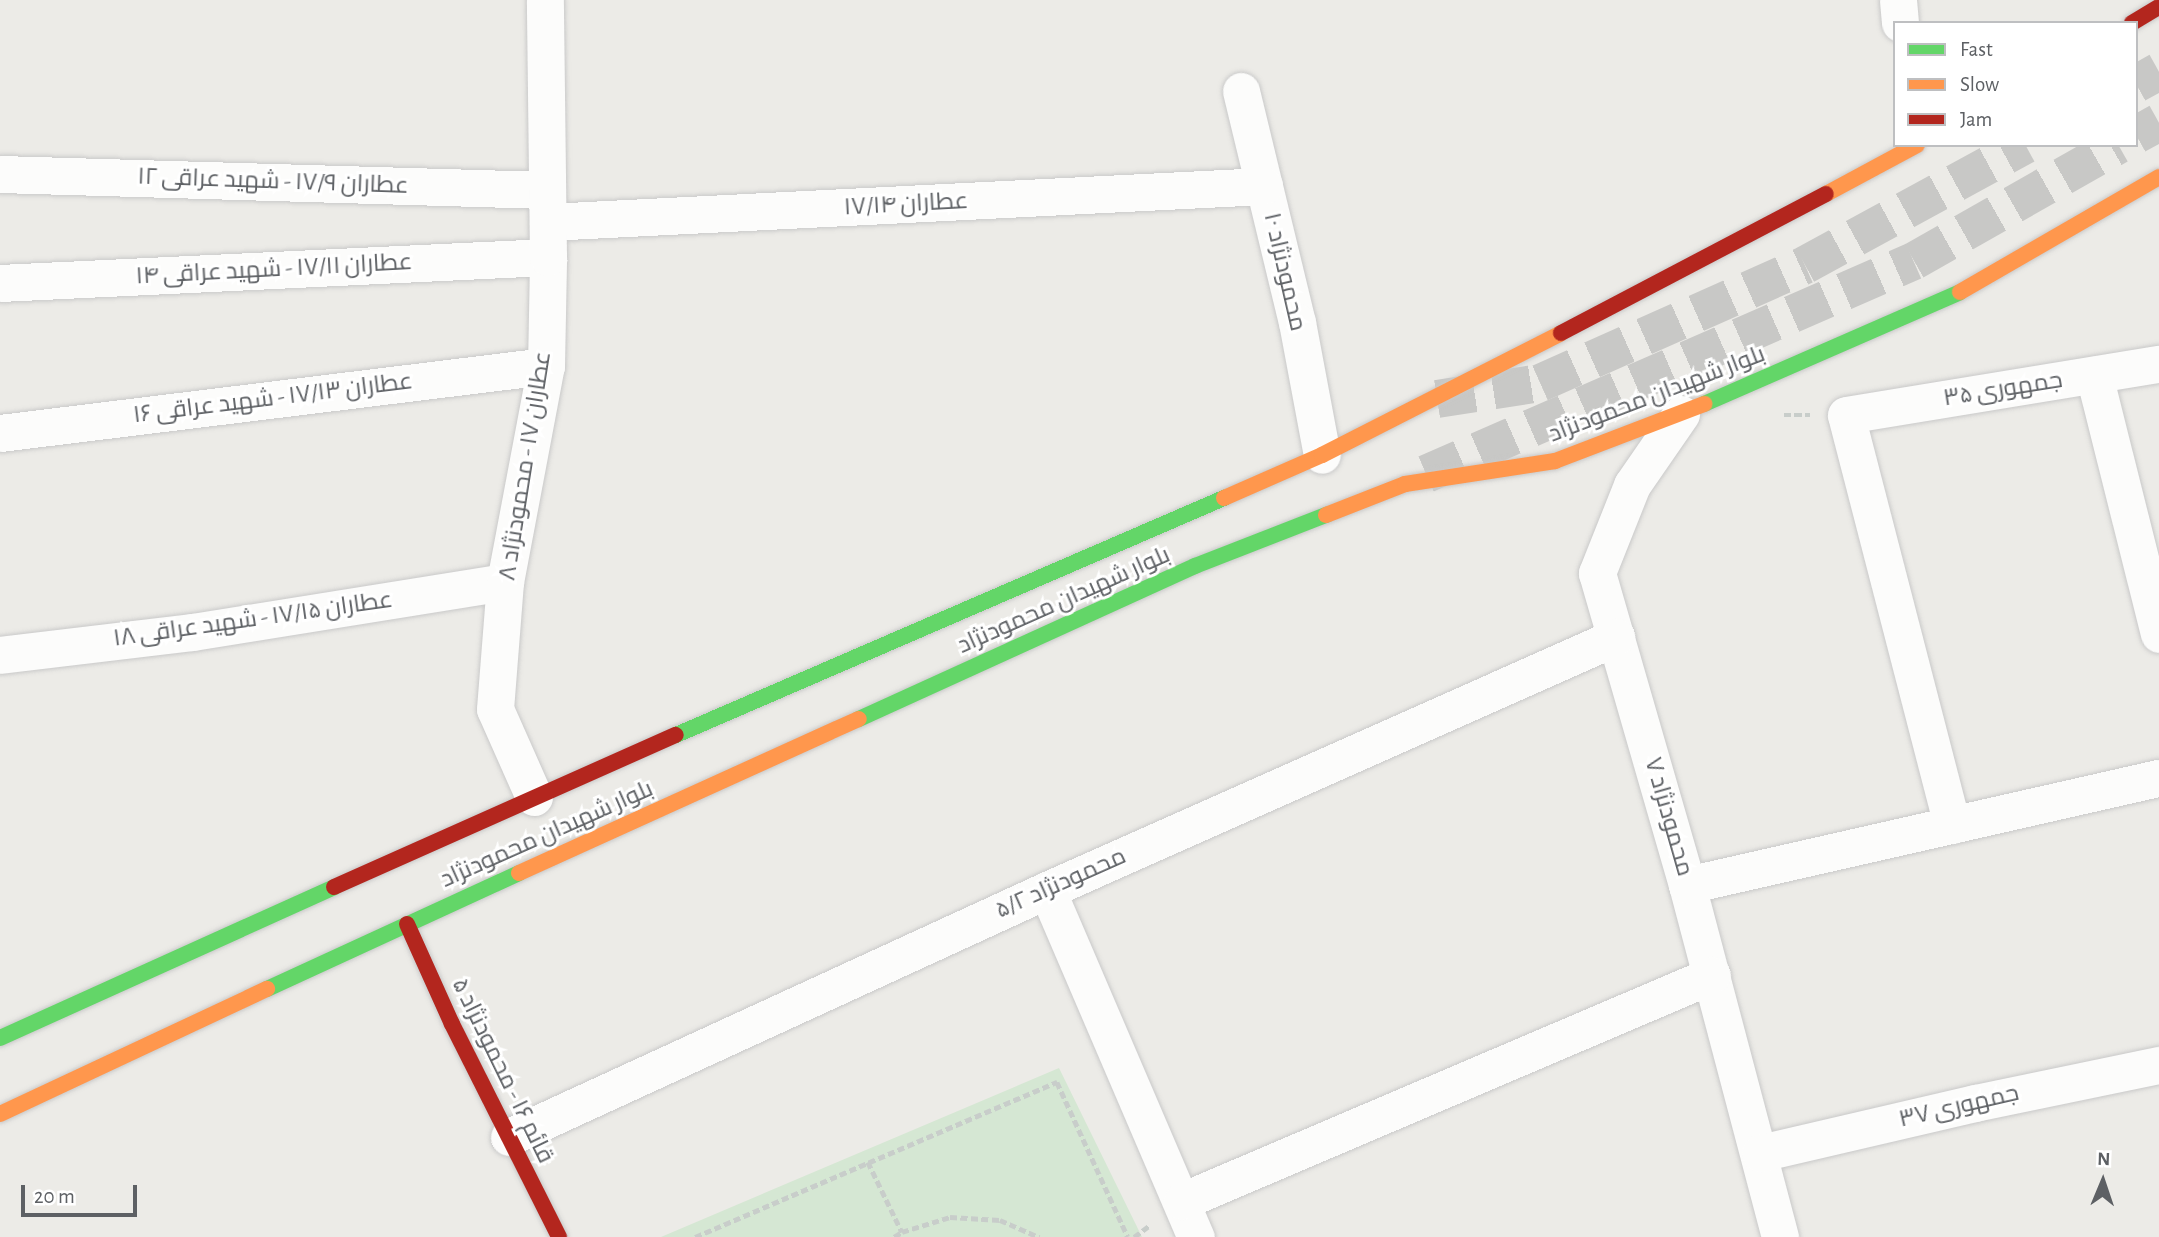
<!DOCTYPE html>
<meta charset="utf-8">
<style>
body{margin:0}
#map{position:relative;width:2159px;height:1237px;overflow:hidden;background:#ecebe7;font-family:"Alegreya Sans",Cairo,sans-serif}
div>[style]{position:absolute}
.green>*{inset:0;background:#d5e7d3}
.primary-tunnel>*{height:38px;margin-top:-19px;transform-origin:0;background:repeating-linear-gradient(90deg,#c8c8c6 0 38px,transparent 0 57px)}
.path>*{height:4.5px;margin-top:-2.25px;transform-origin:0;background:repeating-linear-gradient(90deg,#c8cdca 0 7px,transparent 0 10.5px)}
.roads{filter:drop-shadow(0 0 2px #c9c9c9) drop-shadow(0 0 2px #c9c9c9)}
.street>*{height:37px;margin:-18.5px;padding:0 18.5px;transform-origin:18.5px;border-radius:18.5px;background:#fcfcfb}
.fast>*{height:16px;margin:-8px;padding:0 8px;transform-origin:8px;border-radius:8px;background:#63d668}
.slow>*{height:16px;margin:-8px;padding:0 8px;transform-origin:8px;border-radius:8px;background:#ff974d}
.jam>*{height:16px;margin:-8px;padding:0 8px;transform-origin:8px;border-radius:8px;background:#b3261e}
span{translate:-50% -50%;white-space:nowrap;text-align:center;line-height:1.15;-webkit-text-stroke:6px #fff;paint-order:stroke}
.street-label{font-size:24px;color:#5d6064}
.legend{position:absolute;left:1893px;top:21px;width:245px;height:126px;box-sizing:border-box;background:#fff;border:2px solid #bebfc1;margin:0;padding:9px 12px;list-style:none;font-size:21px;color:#5d6064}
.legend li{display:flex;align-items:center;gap:14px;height:35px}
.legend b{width:35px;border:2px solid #bebfc1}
.north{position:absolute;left:2068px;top:1146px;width:70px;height:70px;-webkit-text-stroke:5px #fff;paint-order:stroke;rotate:2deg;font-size:19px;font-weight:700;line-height:28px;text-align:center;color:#5d6064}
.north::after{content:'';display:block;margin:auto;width:24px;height:32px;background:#5d6064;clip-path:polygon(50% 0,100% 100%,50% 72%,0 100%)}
.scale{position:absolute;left:21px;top:1185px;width:116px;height:32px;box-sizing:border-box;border:4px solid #5d6064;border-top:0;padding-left:9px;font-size:21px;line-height:24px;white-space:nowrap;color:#5d6064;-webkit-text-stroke:5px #fff;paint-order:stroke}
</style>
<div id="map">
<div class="green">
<div style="clip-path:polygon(1059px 1068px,1142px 1237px,661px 1237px)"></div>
</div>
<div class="primary-tunnel">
<div style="left:2136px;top:84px;width:26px;rotate:-29deg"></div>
<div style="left:2136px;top:135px;width:26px;rotate:-29deg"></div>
<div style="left:1437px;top:399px;width:104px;rotate:-8.8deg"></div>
<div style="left:1540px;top:383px;width:290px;rotate:-24deg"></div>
<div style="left:1805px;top:265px;width:251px;rotate:-28.6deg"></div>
<div style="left:1426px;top:474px;width:532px;rotate:-23.58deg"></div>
<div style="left:1914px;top:261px;width:235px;rotate:-29.6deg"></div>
</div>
<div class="path">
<div style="left:1784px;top:415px;width:26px"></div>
<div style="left:868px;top:1162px;width:78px;rotate:64.1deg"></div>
<div style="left:695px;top:1237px;width:394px;rotate:-23.2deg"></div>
<div style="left:1057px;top:1082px;width:170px;rotate:65.4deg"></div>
<div style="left:894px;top:1237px;width:9px;rotate:-32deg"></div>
<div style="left:902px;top:1232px;width:50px;rotate:-17.4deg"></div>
<div style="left:950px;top:1217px;width:50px;rotate:3.4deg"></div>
<div style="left:1000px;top:1220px;width:43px;rotate:23.6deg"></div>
<div style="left:1134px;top:1237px;width:20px;rotate:-37deg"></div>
</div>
<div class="roads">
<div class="street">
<div style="left:1898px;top:0;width:23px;rotate:85deg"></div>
<div style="left:1241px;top:91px;width:238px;rotate:76.4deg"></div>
<div style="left:1297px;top:322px;width:135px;rotate:79.4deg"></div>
<div style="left:0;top:174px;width:547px;rotate:1.68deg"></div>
<div style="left:548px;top:222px;width:717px;rotate:-2.88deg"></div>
<div style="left:0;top:283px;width:549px;rotate:-2.72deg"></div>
<div style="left:2094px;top:375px;width:267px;rotate:75.9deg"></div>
<div style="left:1681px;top:414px;width:86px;rotate:124.6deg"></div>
<div style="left:1632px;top:485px;width:95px;rotate:111.7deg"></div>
<div style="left:1597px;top:573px;width:325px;rotate:73.9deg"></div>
<div style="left:1687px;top:885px;width:364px;rotate:75.2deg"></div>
<div style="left:0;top:433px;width:550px;rotate:-7deg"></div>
<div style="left:0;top:655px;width:193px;rotate:-6.8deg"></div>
<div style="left:192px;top:632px;width:317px;rotate:-9.1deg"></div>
<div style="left:534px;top:797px;width:96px;rotate:-113.9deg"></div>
<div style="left:495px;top:709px;width:127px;rotate:-85.5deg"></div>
<div style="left:505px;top:582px;width:220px;rotate:-79.3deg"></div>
<div style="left:546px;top:366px;width:109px;rotate:-88.9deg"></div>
<div style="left:548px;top:257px;width:257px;rotate:-90.7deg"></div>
<div style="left:1952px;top:825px;width:423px;rotate:-104.5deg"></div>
<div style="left:1846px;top:415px;width:317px;rotate:-9.3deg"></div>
<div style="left:1687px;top:885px;width:484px;rotate:-12.8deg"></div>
<div style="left:1047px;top:890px;width:378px;rotate:66.8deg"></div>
<div style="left:509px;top:1137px;width:592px;rotate:-24.66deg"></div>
<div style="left:1047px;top:890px;width:623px;rotate:-23.97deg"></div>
<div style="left:1760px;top:1153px;width:221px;rotate:-13.1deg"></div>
<div style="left:1975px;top:1103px;width:188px;rotate:-11.7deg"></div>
<div style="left:1182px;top:1201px;width:576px;rotate:-23.09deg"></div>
</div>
<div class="fast">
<div style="left:1704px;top:404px;width:279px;rotate:-23.6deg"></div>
<div style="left:859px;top:719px;width:369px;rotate:-24.5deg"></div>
<div style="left:1195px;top:566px;width:141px;rotate:-21.3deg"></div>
<div style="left:676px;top:735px;width:597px;rotate:-23.39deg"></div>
<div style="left:267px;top:989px;width:277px;rotate:-24.7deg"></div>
<div style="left:0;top:1038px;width:367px;rotate:-24.3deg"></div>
</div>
<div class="slow">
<div style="left:1826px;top:194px;width:103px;rotate:-28.3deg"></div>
<div style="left:1960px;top:292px;width:230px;rotate:-30deg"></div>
<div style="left:1224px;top:498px;width:107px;rotate:-23.7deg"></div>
<div style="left:1322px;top:455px;width:268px;rotate:-27deg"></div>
<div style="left:1326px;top:515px;width:85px;rotate:-21.4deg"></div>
<div style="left:1405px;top:484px;width:152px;rotate:-8.7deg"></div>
<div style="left:1555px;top:461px;width:160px;rotate:-20.9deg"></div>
<div style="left:519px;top:873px;width:373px;rotate:-24.4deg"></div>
<div style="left:0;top:1114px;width:295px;rotate:-25.1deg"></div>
</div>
<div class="jam">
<div style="left:2132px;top:23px;width:31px;rotate:-31deg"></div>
<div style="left:1561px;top:333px;width:299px;rotate:-27.7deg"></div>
<div style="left:334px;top:887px;width:374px;rotate:-24deg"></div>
<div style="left:407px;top:924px;width:110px;rotate:65.8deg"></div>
<div style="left:452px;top:1024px;width:238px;rotate:63.3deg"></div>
</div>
</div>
<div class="street-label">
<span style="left:273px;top:182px;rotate:2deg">عطاران ۱۷/۹ - شهید عراقی ۱۲</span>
<span style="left:906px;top:205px;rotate:-3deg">عطاران ۱۷/۱۴</span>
<span style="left:274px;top:270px;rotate:-3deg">عطاران ۱۷/۱۱ - شهید عراقی ۱۴</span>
<span style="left:1284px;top:272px;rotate:77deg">محمودنژاد ۱۰</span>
<span style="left:2003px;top:390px;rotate:-9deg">جمهوری ۳۵</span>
<span style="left:1657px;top:395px;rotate:-21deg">بلوار شهیدان محمودنژاد</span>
<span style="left:273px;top:399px;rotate:-7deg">عطاران ۱۷/۱۳ - شهید عراقی ۱۶</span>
<span style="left:526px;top:466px;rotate:-81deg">عطاران ۱۷ - محمودنژاد ۸</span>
<span style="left:1064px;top:601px;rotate:-24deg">بلوار شهیدان محمودنژاد</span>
<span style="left:253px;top:620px;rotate:-8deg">عطاران ۱۷/۱۵ - شهید عراقی ۱۸</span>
<span style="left:1668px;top:817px;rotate:74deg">محمودنژاد ۷</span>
<span style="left:547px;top:835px;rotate:-24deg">بلوار شهیدان محمودنژاد</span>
<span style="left:1061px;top:884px;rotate:-24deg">محمودنژاد ۵/۲</span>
<span style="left:502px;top:1071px;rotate:64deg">قائم ۱۶ - محمودنژاد ۵</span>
<span style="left:1959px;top:1107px;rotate:-13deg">جمهوری ۳۷</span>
</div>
<ul class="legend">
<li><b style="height:9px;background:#63d668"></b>Fast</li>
<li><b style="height:9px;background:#ff974d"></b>Slow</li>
<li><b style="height:9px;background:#b3261e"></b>Jam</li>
</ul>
<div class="north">N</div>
<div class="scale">20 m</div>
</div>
